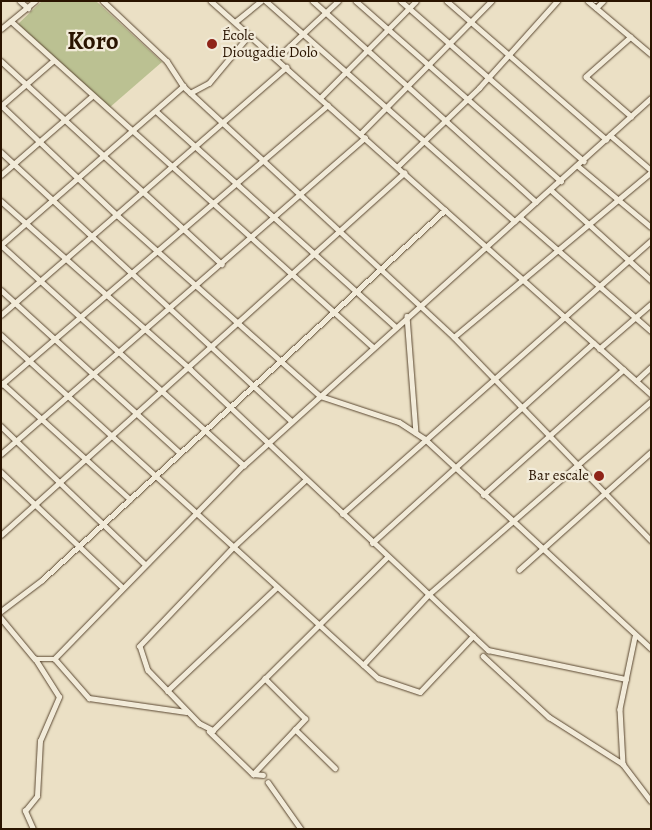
<!DOCTYPE html>
<meta charset="utf-8">
<style>
body{margin:0}
#map{position:relative;width:652px;height:830px;overflow:hidden;background:#ebe0c5;font-family:Alegreya,serif}
div>[style]{position:absolute}
.green>*{inset:0;background:#bbc192}
.roads{filter:drop-shadow(0 0 1px #5a4731) drop-shadow(0 0 1px #5a4731)}
.minor>*{height:4.5px;margin:-2.25px;padding:0 2.25px;transform-origin:2.25px;border-radius:2.25px;background:#f2ebd9}
.dots>*{width:14px;height:14px;translate:-50% -50%;box-sizing:border-box;border:2px solid #f2ebd9;border-radius:50%}
span{translate:-50% -50%;white-space:nowrap;text-align:center;line-height:1.15;-webkit-text-stroke:4.5px #f2ebd9;paint-order:stroke}
.poi-label{font-size:15px;color:#2a1400}
.left{translate:0 -50%;text-align:left}
.right{translate:-100% -50%;text-align:right}
.town-label{font-size:25px;color:#2a1400;font-weight:700}
.frame{position:absolute;inset:0;border:2px solid #2a1400;pointer-events:none}
</style>
<div id="map">
<div class="green">
<div style="clip-path:polygon(42px 1px,96px 1px,162px 62px,109px 108px,18px 24px)"></div>
</div>
<div class="roads">
<div class="minor">
<div style="left:20px;top:1px;width:11px;rotate:41deg"></div>
<div style="left:103px;top:1px;width:88px;rotate:43.2deg"></div>
<div style="left:167px;top:61px;width:30px;rotate:57deg"></div>
<div style="left:183px;top:86px;width:369px;rotate:42.8deg"></div>
<div style="left:454px;top:337px;width:283px;rotate:45.9deg"></div>
<div style="left:211px;top:1px;width:590px;rotate:41.77deg"></div>
<div style="left:266px;top:1px;width:332px;rotate:41.5deg"></div>
<div style="left:313px;top:1px;width:300px;rotate:42deg"></div>
<div style="left:356px;top:1px;width:273px;rotate:41.3deg"></div>
<div style="left:401px;top:1px;width:243px;rotate:41.2deg"></div>
<div style="left:447px;top:1px;width:211px;rotate:41deg"></div>
<div style="left:588px;top:1px;width:82px;rotate:40.1deg"></div>
<div style="left:595px;top:1px;width:1px"></div>
<div style="left:596px;top:8px;width:10px;rotate:-45deg"></div>
<div style="left:11px;top:21px;width:487px;rotate:42deg"></div>
<div style="left:235px;top:22px;width:33px;rotate:-39deg"></div>
<div style="left:1px;top:29px;width:44px;rotate:-39.5deg"></div>
<div style="left:631px;top:37px;width:60px;rotate:138.4deg"></div>
<div style="left:586px;top:77px;width:60px;rotate:40.9deg"></div>
<div style="left:276px;top:59px;width:85px;rotate:-43.1deg"></div>
<div style="left:1px;top:61px;width:300px;rotate:42.6deg"></div>
<div style="left:190px;top:93px;width:21px;rotate:-28deg"></div>
<div style="left:209px;top:83px;width:62px;rotate:-50.2deg"></div>
<div style="left:320px;top:98px;width:136px;rotate:-45.3deg"></div>
<div style="left:1px;top:105px;width:160px;rotate:43.5deg"></div>
<div style="left:117px;top:215px;width:272px;rotate:41.7deg"></div>
<div style="left:320px;top:396px;width:83px;rotate:18.2deg"></div>
<div style="left:399px;top:422px;width:31px;rotate:33deg"></div>
<div style="left:425px;top:439px;width:308px;rotate:42.8deg"></div>
<div style="left:1px;top:106px;width:69px;rotate:-40.9deg"></div>
<div style="left:156px;top:111px;width:323px;rotate:42deg"></div>
<div style="left:360px;top:134px;width:187px;rotate:-45.4deg"></div>
<div style="left:610px;top:135px;width:54px;rotate:40.5deg"></div>
<div style="left:1px;top:152px;width:396px;rotate:42.8deg"></div>
<div style="left:578px;top:166px;width:95px;rotate:39.9deg"></div>
<div style="left:397px;top:167px;width:114px;rotate:-43.9deg"></div>
<div style="left:479px;top:88px;width:117px;rotate:-48.1deg"></div>
<div style="left:1px;top:175px;width:119px;rotate:-40.9deg"></div>
<div style="left:551px;top:190px;width:135px;rotate:42deg"></div>
<div style="left:1px;top:201px;width:253px;rotate:41.6deg"></div>
<div style="left:190px;top:369px;width:410px;rotate:43.3deg"></div>
<div style="left:488px;top:650px;width:141px;rotate:11.9deg"></div>
<div style="left:520px;top:217px;width:174px;rotate:41deg"></div>
<div style="left:1px;top:245px;width:328px;rotate:42.2deg"></div>
<div style="left:244px;top:465px;width:271px;rotate:134.3deg"></div>
<div style="left:1px;top:245px;width:242px;rotate:-41.1deg"></div>
<div style="left:1px;top:290px;width:242px;rotate:42.3deg"></div>
<div style="left:1px;top:315px;width:378px;rotate:-41deg"></div>
<div style="left:407px;top:316px;width:117px;rotate:85.6deg"></div>
<div style="left:1px;top:335px;width:510px;rotate:42.3deg"></div>
<div style="left:378px;top:678px;width:44px;rotate:18.4deg"></div>
<div style="left:420px;top:692px;width:77px;rotate:-46.6deg"></div>
<div style="left:454px;top:337px;width:257px;rotate:-39.9deg"></div>
<div style="left:599px;top:349px;width:69px;rotate:-40.9deg"></div>
<div style="left:636px;top:381px;width:21px;rotate:-43deg"></div>
<div style="left:2px;top:383px;width:173px;rotate:42.2deg"></div>
<div style="left:1px;top:385px;width:430px;rotate:-40.6deg"></div>
<div style="left:1px;top:426px;width:198px;rotate:43.8deg"></div>
<div style="left:1px;top:454px;width:482px;rotate:-41deg"></div>
<div style="left:244px;top:465px;width:548px;rotate:-42.04deg"></div>
<div style="left:1px;top:472px;width:166px;rotate:43.5deg"></div>
<div style="left:306px;top:480px;width:98px;rotate:137.1deg"></div>
<div style="left:234px;top:547px;width:137px;rotate:133.5deg"></div>
<div style="left:140px;top:646px;width:25px;rotate:72deg"></div>
<div style="left:148px;top:670px;width:74px;rotate:46.1deg"></div>
<div style="left:199px;top:723px;width:16px;rotate:27deg"></div>
<div style="left:213px;top:730px;width:245px;rotate:-44.8deg"></div>
<div style="left:483px;top:495px;width:188px;rotate:-41.8deg"></div>
<div style="left:342px;top:514px;width:412px;rotate:-41.5deg"></div>
<div style="left:1px;top:535px;width:542px;rotate:-41.93deg"></div>
<div style="left:372px;top:543px;width:298px;rotate:-42.1deg"></div>
<div style="left:519px;top:570px;width:177px;rotate:-41.8deg"></div>
<div style="left:1px;top:611px;width:51px;rotate:-37.1deg"></div>
<div style="left:42px;top:580px;width:547px;rotate:-42.56deg"></div>
<div style="left:1px;top:618px;width:53px;rotate:50.3deg"></div>
<div style="left:35px;top:659px;width:20px"></div>
<div style="left:55px;top:659px;width:52px;rotate:48.9deg"></div>
<div style="left:89px;top:698px;width:98px;rotate:8.2deg"></div>
<div style="left:635px;top:637px;width:74px;rotate:101.8deg"></div>
<div style="left:620px;top:709px;width:55px;rotate:86.9deg"></div>
<div style="left:623px;top:764px;width:46px;rotate:52.9deg"></div>
<div style="left:483px;top:656px;width:90px;rotate:42.7deg"></div>
<div style="left:549px;top:717px;width:88px;rotate:32.4deg"></div>
<div style="left:363px;top:665px;width:96px;rotate:-47.1deg"></div>
<div style="left:428px;top:595px;width:296px;rotate:-41deg"></div>
<div style="left:167px;top:691px;width:151px;rotate:-43.4deg"></div>
<div style="left:295px;top:729px;width:56px;rotate:44.3deg"></div>
<div style="left:209px;top:731px;width:62px;rotate:44.3deg"></div>
<div style="left:253px;top:774px;width:10px;rotate:6deg"></div>
<div style="left:253px;top:774px;width:76px;rotate:-46.6deg"></div>
<div style="left:305px;top:719px;width:57px;rotate:-135deg"></div>
<div style="left:268px;top:782px;width:57px;rotate:54.9deg"></div>
<div style="left:33px;top:829px;width:20px;rotate:-114deg"></div>
<div style="left:25px;top:811px;width:19px;rotate:-51deg"></div>
<div style="left:37px;top:796px;width:55px;rotate:-86.9deg"></div>
<div style="left:40px;top:741px;width:48px;rotate:-66.6deg"></div>
<div style="left:59px;top:697px;width:45px;rotate:-122.3deg"></div>
</div>
</div>
<div class="dots">
<div style="left:212px;top:44px;background:#8f2418"></div>
<div style="left:599px;top:476px;background:#8f2418"></div>
</div>
<div class="poi-label">
<span class="left" style="left:222px;top:44px">École<br>Diougadie Dolo</span>
<span class="right" style="left:589px;top:476px">Bar escale</span>
</div>
<div class="town-label">
<span style="left:93px;top:41px">Koro</span>
</div>
<div class="frame"></div>
</div>
